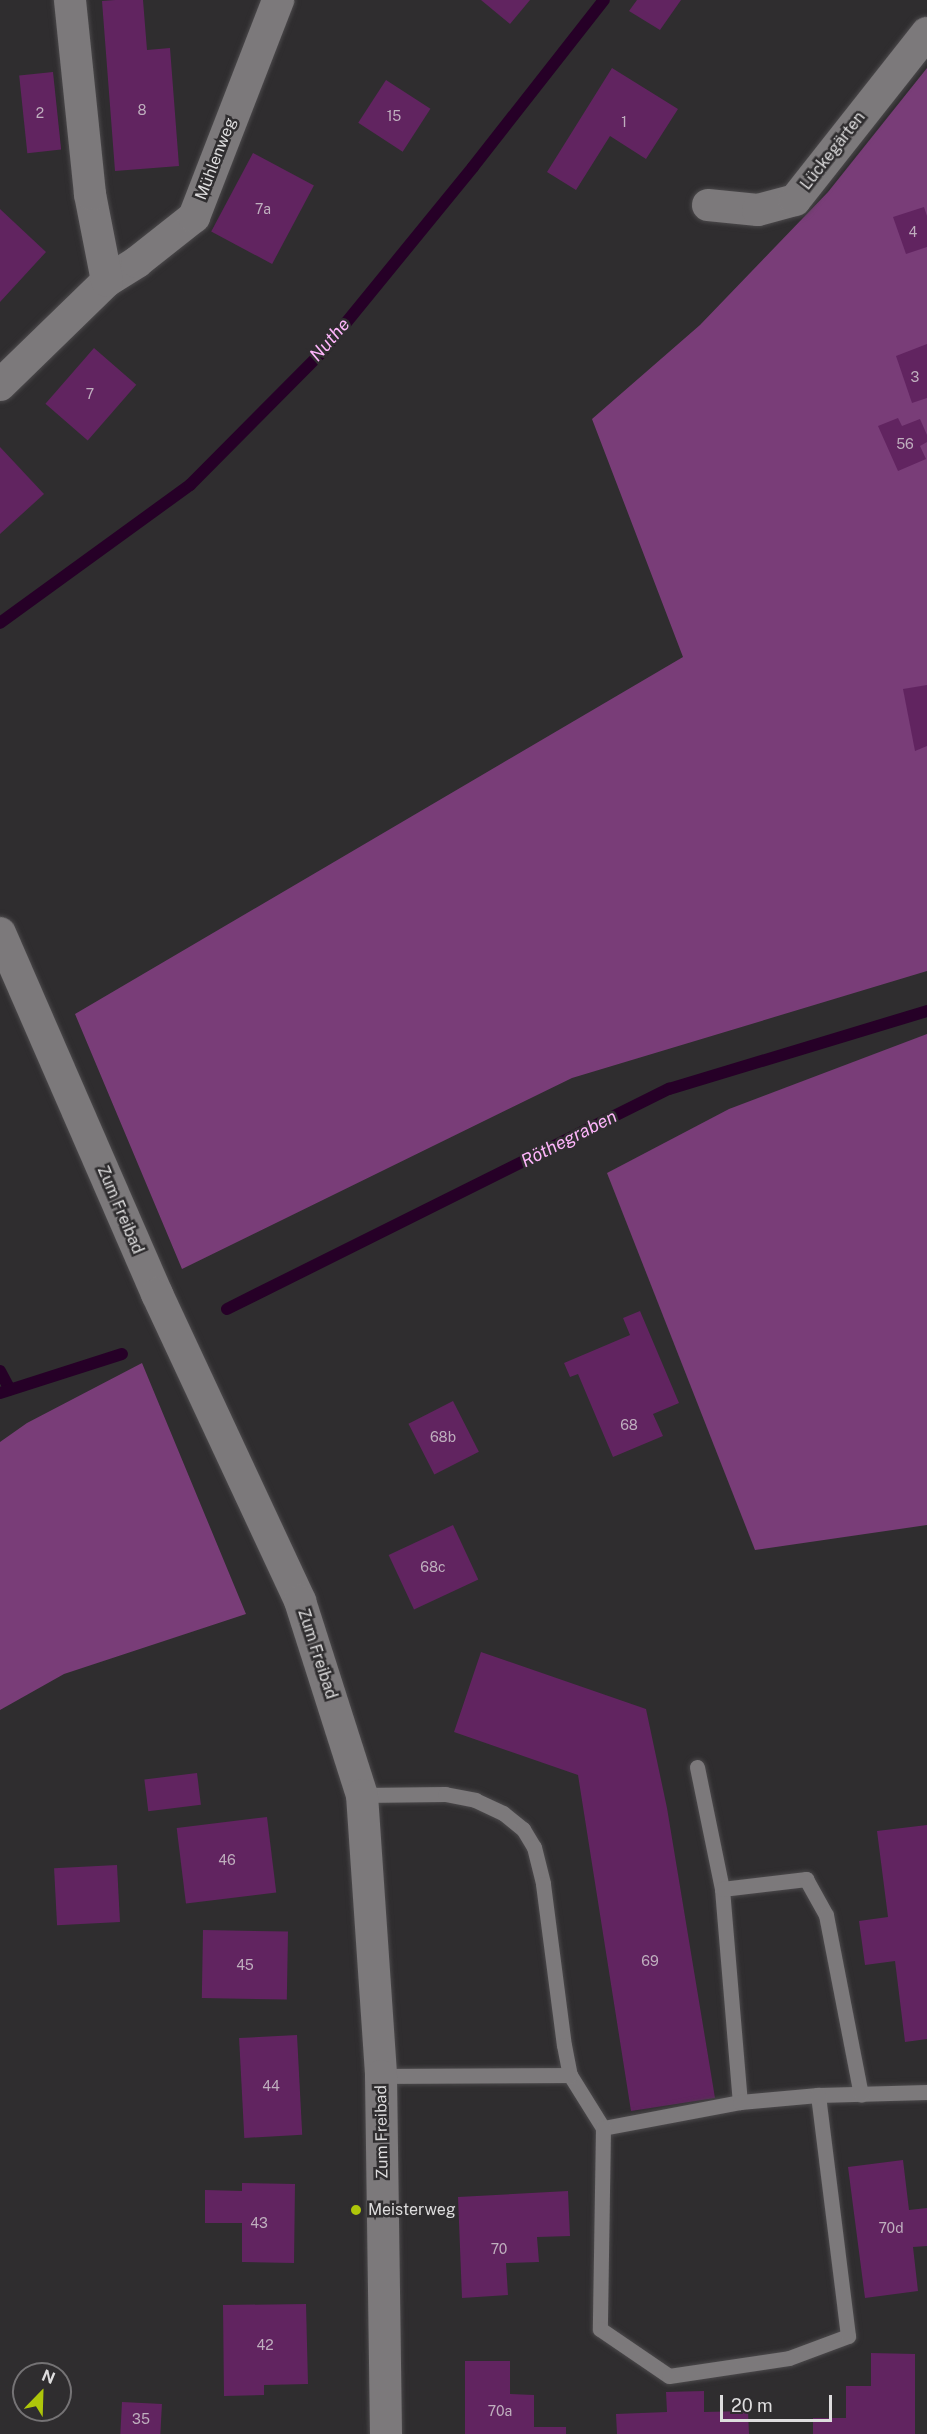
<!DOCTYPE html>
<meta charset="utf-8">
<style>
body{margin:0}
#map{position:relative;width:927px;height:2434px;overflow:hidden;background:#2f2d2f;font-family:"Public Sans",sans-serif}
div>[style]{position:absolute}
.green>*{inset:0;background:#793d78}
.stream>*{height:12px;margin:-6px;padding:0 6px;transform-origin:6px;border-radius:6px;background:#260027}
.building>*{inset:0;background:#612460;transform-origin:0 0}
.roads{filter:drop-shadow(0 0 2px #4b494b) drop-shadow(0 0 2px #4b494b)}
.lane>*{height:15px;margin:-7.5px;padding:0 7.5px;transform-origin:7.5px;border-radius:7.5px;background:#7c797b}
.street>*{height:32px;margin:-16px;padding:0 16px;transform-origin:16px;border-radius:16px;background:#7c797b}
.dots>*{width:16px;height:16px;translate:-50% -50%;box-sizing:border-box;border:3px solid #2f2d2f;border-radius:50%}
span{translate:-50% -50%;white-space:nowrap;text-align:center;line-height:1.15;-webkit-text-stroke:5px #2f2d2f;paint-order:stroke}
.number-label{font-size:14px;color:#bfafbe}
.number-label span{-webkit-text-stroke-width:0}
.street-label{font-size:16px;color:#deddde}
.poi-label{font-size:16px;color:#deddde}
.left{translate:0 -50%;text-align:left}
.water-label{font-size:18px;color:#fdb5fa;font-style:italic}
.north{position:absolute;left:12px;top:2362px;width:60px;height:60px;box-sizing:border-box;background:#2f2d2f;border:2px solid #757375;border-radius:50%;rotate:23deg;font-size:16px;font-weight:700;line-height:24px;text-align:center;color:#deddde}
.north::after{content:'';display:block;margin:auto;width:21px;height:27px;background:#aec60a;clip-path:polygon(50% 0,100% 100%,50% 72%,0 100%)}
.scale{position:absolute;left:720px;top:2395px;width:112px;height:27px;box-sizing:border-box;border:3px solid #deddde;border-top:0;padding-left:8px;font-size:18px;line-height:21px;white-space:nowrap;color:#deddde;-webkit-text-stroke:4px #2f2d2f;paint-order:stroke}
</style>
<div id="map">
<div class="green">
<div style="clip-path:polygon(927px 68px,927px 971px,572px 1078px,182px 1269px,75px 1014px,683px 657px,592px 419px,700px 325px,828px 192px)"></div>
<div style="clip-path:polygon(927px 1034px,927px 1525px,755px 1550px,607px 1173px,729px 1109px)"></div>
<div style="clip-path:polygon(142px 1363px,246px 1614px,64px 1674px,0 1710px,0 1442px,27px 1423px)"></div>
</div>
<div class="stream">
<div style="left:0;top:623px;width:235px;rotate:-36deg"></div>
<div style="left:190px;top:485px;width:189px;rotate:-45.2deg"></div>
<div style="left:323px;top:351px;width:237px;rotate:-50.8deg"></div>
<div style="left:473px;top:167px;width:212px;rotate:-51.9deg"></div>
<div style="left:227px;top:1309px;width:494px;rotate:-26.5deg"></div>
<div style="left:669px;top:1089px;width:270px;rotate:-16.8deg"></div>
<div style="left:0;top:1371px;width:21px;rotate:62deg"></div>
<div style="left:0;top:1393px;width:128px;rotate:-17.7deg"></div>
</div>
<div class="building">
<div style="clip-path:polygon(115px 0,143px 0,147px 50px,170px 48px,179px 166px,115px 171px,102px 1px)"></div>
<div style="clip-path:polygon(481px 0,530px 0,510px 24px)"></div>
<div style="clip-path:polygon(637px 0,681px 0,660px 30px,629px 11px)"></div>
<div style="clip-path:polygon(612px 68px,678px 109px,646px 159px,610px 136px,576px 190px,547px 172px)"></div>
<div style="left:53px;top:72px;width:78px;height:34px;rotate:84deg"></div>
<div style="left:386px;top:80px;width:53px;height:51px;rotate:33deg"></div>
<div style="left:253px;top:153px;width:69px;height:89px;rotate:28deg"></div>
<div style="clip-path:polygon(924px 207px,927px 216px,927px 247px,906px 254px,893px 217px)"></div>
<div style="clip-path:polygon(0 209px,46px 252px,0 302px)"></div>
<div style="clip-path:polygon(927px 344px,927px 398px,912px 403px,896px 356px)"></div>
<div style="left:94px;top:348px;width:56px;height:74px;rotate:41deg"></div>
<div style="clip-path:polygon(898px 418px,902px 426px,920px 419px,927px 435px,927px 442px,920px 446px,926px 459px,898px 471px,878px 426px)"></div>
<div style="clip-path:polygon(0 447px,44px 494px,0 534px)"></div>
<div style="clip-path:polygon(927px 685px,927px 746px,915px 751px,903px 689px)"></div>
<div style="clip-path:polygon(640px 1311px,679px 1403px,653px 1414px,663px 1436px,613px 1457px,578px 1374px,570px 1377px,564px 1363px,630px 1335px,623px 1318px)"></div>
<div style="left:453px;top:1401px;width:57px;height:50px;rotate:63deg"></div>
<div style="left:453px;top:1525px;width:60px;height:71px;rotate:65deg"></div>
<div style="clip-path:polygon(481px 1652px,646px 1709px,667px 1808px,715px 2098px,631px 2111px,578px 1775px,454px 1732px)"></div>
<div style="left:197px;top:1773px;width:32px;height:53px;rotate:83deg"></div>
<div style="left:267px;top:1817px;width:76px;height:91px;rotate:83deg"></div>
<div style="clip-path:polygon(927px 1825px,927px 2039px,905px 2042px,895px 1961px,865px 1965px,859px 1921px,888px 1917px,877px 1831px)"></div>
<div style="left:117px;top:1865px;width:57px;height:63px;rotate:87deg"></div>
<div style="left:203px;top:1930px;width:85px;height:68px;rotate:1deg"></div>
<div style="left:297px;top:2035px;width:100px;height:58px;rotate:87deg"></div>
<div style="clip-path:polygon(903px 2160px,909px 2210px,927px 2208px,927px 2246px,913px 2247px,918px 2291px,865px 2298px,848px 2167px)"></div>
<div style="clip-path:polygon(242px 2183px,295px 2184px,294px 2263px,242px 2262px,242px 2223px,205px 2223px,205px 2190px,242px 2191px)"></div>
<div style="clip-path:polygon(568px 2191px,570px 2236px,537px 2237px,539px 2262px,506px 2263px,508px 2295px,462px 2298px,458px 2197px)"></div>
<div style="clip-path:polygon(306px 2304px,308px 2384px,264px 2385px,264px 2395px,224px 2396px,223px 2305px)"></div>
<div style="clip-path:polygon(871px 2353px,915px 2354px,915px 2434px,813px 2434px,813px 2418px,846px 2418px,846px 2386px,871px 2386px)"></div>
<div style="clip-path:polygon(465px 2361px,510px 2361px,510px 2394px,534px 2395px,534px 2427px,566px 2427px,566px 2434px,465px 2434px)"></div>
<div style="clip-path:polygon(704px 2391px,704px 2412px,748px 2411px,749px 2434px,617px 2434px,616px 2414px,667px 2412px,666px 2392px)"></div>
<div style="left:122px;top:2402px;width:40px;height:32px;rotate:3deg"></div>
</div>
<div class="roads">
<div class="lane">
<div style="left:697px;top:1767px;width:125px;rotate:78.4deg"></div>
<div style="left:722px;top:1889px;width:214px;rotate:85.2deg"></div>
<div style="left:362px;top:1795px;width:83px;rotate:-0.7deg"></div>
<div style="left:445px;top:1794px;width:31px;rotate:11deg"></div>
<div style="left:475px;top:1800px;width:31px;rotate:25deg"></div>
<div style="left:503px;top:1813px;width:26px;rotate:39deg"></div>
<div style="left:523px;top:1829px;width:21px;rotate:59deg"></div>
<div style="left:534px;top:1847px;width:38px;rotate:76deg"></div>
<div style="left:543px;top:1884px;width:162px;rotate:82.6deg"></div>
<div style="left:564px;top:2045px;width:31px;rotate:79deg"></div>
<div style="left:570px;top:2075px;width:62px;rotate:58.1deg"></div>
<div style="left:603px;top:2128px;width:139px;rotate:-10.7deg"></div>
<div style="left:740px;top:2102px;width:78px;rotate:-5.1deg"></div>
<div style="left:818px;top:2095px;width:109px;rotate:-1.6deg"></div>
<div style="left:722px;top:1889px;width:85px;rotate:-6.8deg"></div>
<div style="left:806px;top:1879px;width:41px;rotate:60.9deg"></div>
<div style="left:826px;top:1915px;width:183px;rotate:79deg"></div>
<div style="left:381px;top:2076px;width:189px;rotate:-0.3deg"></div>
<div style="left:603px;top:2128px;width:201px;rotate:90.9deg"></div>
<div style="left:600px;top:2329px;width:83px;rotate:34.3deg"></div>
<div style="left:669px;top:2376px;width:121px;rotate:-8.5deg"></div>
<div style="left:789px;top:2358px;width:63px;rotate:-20.4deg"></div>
<div style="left:848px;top:2336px;width:243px;rotate:-97.1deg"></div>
</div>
<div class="street">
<div style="left:708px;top:205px;width:50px;rotate:5.7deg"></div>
<div style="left:758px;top:210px;width:38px;rotate:-15deg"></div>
<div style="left:795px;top:200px;width:213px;rotate:-51.7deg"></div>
<div style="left:107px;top:281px;width:36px;rotate:-32deg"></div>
<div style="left:137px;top:262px;width:73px;rotate:-38.3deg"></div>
<div style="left:194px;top:217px;width:233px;rotate:-68.8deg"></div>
<div style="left:0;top:385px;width:149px;rotate:-44.2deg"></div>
<div style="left:107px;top:281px;width:89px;rotate:-101.1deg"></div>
<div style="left:90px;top:194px;width:195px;rotate:-95.9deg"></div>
<div style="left:0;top:933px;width:394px;rotate:66.5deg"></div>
<div style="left:157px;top:1294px;width:339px;rotate:65deg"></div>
<div style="left:300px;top:1601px;width:204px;rotate:72.3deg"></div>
<div style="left:362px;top:1795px;width:282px;rotate:86.1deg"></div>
<div style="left:381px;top:2076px;width:358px;rotate:89.2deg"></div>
</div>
</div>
<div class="dots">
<div style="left:356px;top:2210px;background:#aec60a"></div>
</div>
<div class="number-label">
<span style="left:142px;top:110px">8</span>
<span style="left:40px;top:113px">2</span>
<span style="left:394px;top:116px">15</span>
<span style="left:624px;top:122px">1</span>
<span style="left:263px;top:209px">7a</span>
<span style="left:913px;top:232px">4</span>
<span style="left:915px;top:377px">3</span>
<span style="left:90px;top:394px">7</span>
<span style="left:905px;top:444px">56</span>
<span style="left:629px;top:1425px">68</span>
<span style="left:443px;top:1437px">68b</span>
<span style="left:433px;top:1567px">68c</span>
<span style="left:227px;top:1860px">46</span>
<span style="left:650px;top:1961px">69</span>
<span style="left:245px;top:1965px">45</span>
<span style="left:271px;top:2086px">44</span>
<span style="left:259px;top:2223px">43</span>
<span style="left:891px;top:2228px">70d</span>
<span style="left:499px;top:2249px">70</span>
<span style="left:265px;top:2345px">42</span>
<span style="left:500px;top:2411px">70a</span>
<span style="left:141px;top:2419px">35</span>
</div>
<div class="street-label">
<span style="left:833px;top:151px;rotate:-52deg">Lückegärten</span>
<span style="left:216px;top:159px;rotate:-69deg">Mühlenweg</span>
<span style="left:120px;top:1210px;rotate:67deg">Zum Freibad</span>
<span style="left:317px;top:1654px;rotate:72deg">Zum Freibad</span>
<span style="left:382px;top:2132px;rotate:-91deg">Zum Freibad</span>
</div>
<div class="poi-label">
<span class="left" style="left:368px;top:2210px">Meisterweg</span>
</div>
<div class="water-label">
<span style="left:330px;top:340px;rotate:-49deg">Nuthe</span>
<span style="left:569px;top:1139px;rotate:-27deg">Röthegraben</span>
</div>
<div class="north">N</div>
<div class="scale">20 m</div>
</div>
